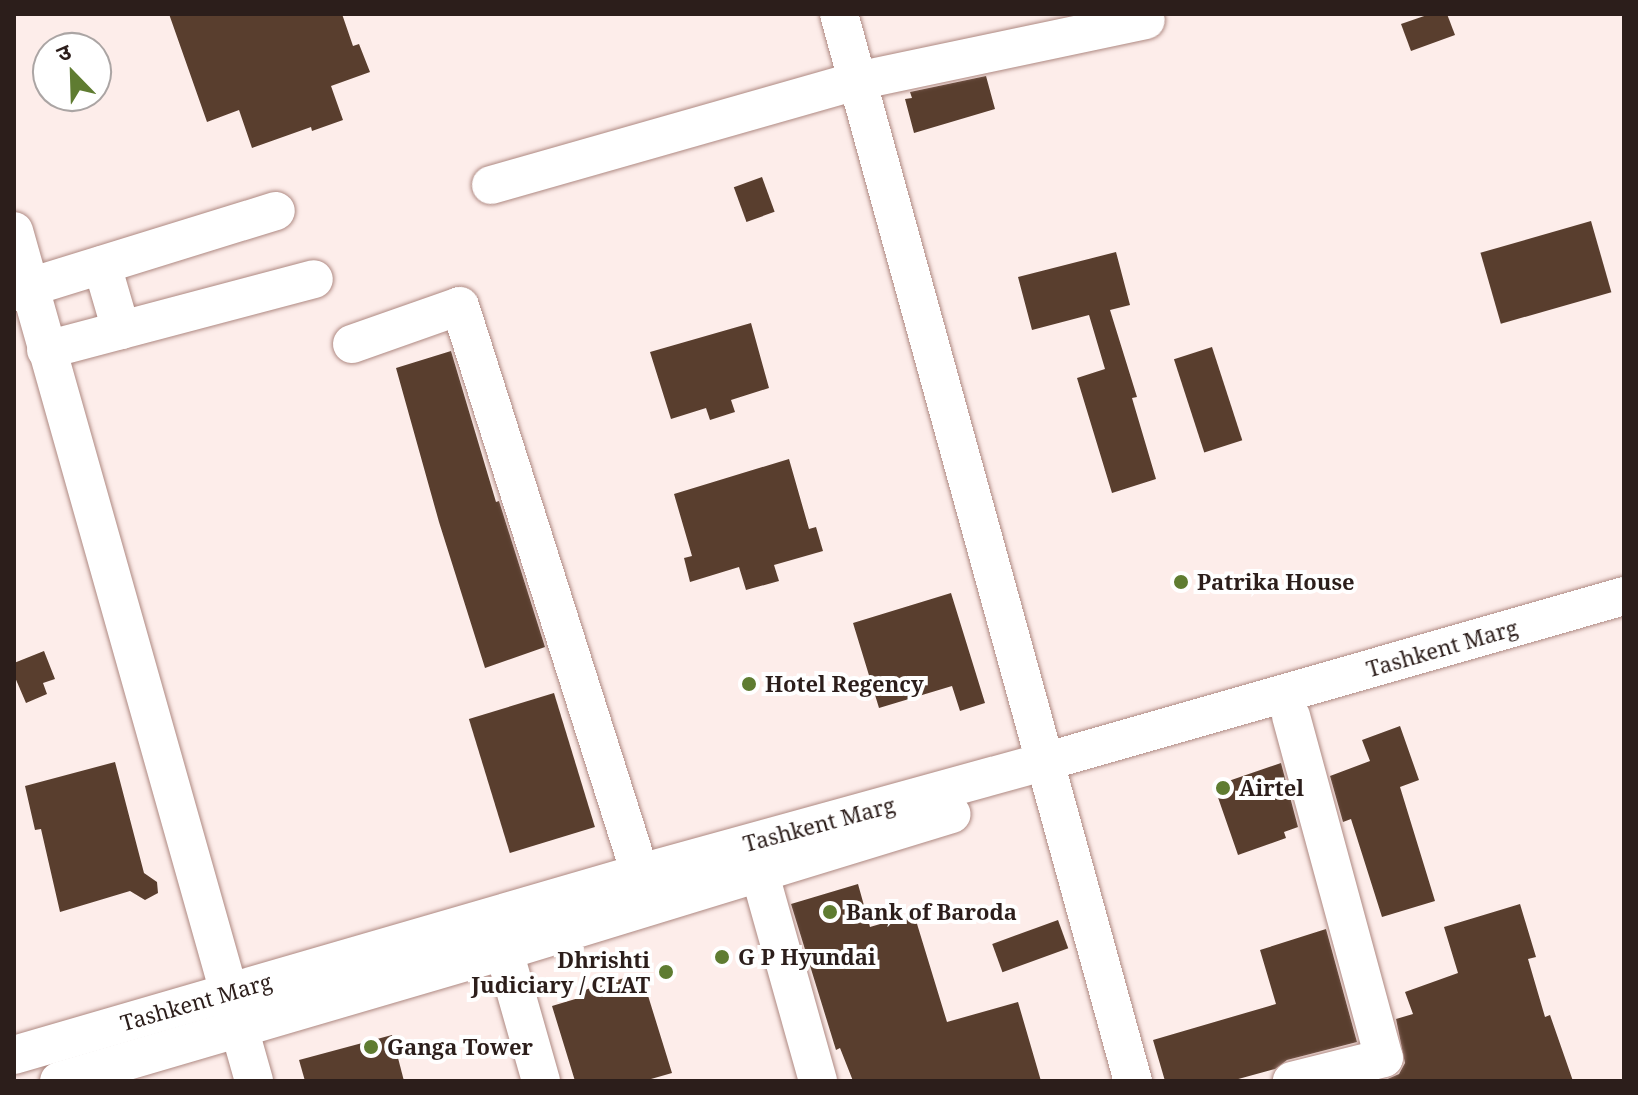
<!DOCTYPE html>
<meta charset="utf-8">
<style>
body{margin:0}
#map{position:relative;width:1638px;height:1095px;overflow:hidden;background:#fdedea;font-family:"Noto Serif","Noto Sans Devanagari",serif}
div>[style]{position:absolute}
.building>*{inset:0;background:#593e2e;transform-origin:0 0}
.roads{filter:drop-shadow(0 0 2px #ae8982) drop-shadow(0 0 2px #ae8982)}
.minor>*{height:38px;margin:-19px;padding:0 19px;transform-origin:19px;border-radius:19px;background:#fff}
.dots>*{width:22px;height:22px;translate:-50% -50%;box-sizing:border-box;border:4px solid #fff;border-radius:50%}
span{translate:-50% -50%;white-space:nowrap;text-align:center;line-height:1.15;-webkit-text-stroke:8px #fff;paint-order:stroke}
.poi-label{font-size:22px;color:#2c1e1b;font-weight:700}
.left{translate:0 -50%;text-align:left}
.right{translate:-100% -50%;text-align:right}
.street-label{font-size:22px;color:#2c1e1b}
.frame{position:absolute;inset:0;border:16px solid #2c1e1b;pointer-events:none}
.north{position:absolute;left:32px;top:32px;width:80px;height:80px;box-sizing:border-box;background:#fff;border:2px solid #aba5a4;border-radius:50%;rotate:337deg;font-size:22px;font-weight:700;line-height:32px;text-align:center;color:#2c1e1b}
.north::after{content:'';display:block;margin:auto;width:28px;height:36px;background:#5f7c31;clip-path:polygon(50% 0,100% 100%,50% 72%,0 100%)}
</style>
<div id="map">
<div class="building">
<div style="clip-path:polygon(169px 14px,342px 14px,353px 46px,359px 44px,370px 72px,331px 86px,343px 120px,312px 131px,311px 127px,252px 148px,239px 110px,207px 122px)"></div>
<div style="clip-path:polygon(1430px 14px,1447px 14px,1455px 35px,1411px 51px,1401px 24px)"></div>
<div style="clip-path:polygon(986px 76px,995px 109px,914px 133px,905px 99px,912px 98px,910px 92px)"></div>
<div style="left:762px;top:177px;width:37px;height:30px;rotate:70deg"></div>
<div style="left:1591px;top:221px;width:74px;height:115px;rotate:74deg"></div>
<div style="clip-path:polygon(1116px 252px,1130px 305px,1110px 310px,1137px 397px,1132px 398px,1156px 479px,1112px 493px,1077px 378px,1105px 369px,1089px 315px,1032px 330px,1018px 277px)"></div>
<div style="clip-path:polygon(751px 323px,769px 388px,731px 400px,735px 412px,710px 420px,706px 408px,671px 419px,650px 352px)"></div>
<div style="left:1212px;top:347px;width:98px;height:40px;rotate:72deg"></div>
<div style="clip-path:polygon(451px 351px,496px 502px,499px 501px,545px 647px,485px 668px,439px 522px,396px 368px)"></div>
<div style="clip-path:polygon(789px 459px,809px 529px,816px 527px,823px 551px,774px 565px,779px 581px,746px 590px,739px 567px,690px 582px,684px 558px,692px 556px,674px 494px)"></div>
<div style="clip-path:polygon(951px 593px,985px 703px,960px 711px,952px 686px,879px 708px,853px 623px)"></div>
<div style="clip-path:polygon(44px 651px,55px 679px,43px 683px,47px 694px,26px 703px,14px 675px,14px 663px)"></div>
<div style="left:554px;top:693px;width:140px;height:89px;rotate:73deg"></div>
<div style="clip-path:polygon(1400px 726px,1419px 780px,1400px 787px,1435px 901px,1382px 917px,1351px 819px,1343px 822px,1330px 776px,1370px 761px,1362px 740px)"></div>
<div style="clip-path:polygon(115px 762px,144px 873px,157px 882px,158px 893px,145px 900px,130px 891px,60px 912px,41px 829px,35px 830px,25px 786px)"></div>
<div style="clip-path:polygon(1281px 763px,1298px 827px,1284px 832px,1286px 838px,1238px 855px,1214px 786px)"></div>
<div style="clip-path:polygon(858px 884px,870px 927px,914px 914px,947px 1022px,1018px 1002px,1041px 1081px,853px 1081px,840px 1048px,836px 1050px,791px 904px)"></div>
<div style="clip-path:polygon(1520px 904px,1536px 957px,1528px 959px,1545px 1017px,1550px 1015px,1573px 1081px,1383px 1081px,1399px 1074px,1405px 1063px,1396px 1019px,1413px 1014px,1405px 992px,1458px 973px,1444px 927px)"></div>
<div style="left:1058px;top:920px;width:30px;height:70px;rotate:70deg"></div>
<div style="clip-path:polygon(1326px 929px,1357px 1042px,1287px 1060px,1275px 1069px,1231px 1081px,1165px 1081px,1153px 1040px,1276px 1004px,1260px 950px)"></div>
<div style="clip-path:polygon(641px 973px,672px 1073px,644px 1081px,575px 1081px,552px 1006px,582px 997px,581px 991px)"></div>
<div style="clip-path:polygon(392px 1035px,404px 1081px,305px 1081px,299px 1060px)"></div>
</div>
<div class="roads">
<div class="minor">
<div style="left:839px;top:14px;width:1107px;rotate:74.6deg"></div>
<div style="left:491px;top:185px;width:380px;rotate:-15.9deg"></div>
<div style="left:857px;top:81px;width:295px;rotate:-11.9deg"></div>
<div style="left:14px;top:231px;width:883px;rotate:74.23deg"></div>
<div style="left:102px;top:265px;width:68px;rotate:73.7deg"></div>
<div style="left:14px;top:292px;width:274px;rotate:-17.2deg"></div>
<div style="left:352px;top:344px;width:114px;rotate:-19.4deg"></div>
<div style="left:460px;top:306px;width:595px;rotate:72.39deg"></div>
<div style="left:46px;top:350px;width:277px;rotate:-14.8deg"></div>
<div style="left:1291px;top:716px;width:354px;rotate:74.8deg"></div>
<div style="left:1384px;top:1058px;width:95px;rotate:166deg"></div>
<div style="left:759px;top:871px;width:218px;rotate:74.3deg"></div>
<div style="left:504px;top:951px;width:135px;rotate:74.1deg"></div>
<div style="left:14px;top:1055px;width:652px;rotate:-16.21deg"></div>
<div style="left:640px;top:873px;width:419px;rotate:-15.4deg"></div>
<div style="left:1044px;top:762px;width:603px;rotate:-15.97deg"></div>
<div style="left:59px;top:1081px;width:464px;rotate:-16.3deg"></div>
<div style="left:504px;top:951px;width:468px;rotate:-17deg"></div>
</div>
</div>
<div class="dots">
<div style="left:1181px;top:582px;background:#5f7c31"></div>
<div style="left:749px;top:684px;background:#5f7c31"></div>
<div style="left:1223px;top:788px;background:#5f7c31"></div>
<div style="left:830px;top:912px;background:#5f7c31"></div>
<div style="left:722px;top:957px;background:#5f7c31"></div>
<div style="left:666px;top:972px;background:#5f7c31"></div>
<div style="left:371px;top:1047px;background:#5f7c31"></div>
</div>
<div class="poi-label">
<span class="left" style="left:1197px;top:582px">Patrika House</span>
<span class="left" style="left:765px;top:684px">Hotel Regency</span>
<span class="left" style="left:1239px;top:788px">Airtel</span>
<span class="left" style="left:846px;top:912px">Bank of Baroda</span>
<span class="left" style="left:738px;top:957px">G P Hyundai</span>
<span class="right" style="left:650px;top:972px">Dhrishti<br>Judiciary / CLAT</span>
<span class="left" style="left:387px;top:1047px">Ganga Tower</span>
</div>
<div class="street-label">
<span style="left:1442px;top:648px;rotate:-16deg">Tashkent Marg</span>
<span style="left:819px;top:824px;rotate:-15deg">Tashkent Marg</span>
<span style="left:196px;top:1002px;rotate:-16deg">Tashkent Marg</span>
</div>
<div class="frame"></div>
<div class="north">उ</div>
</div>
